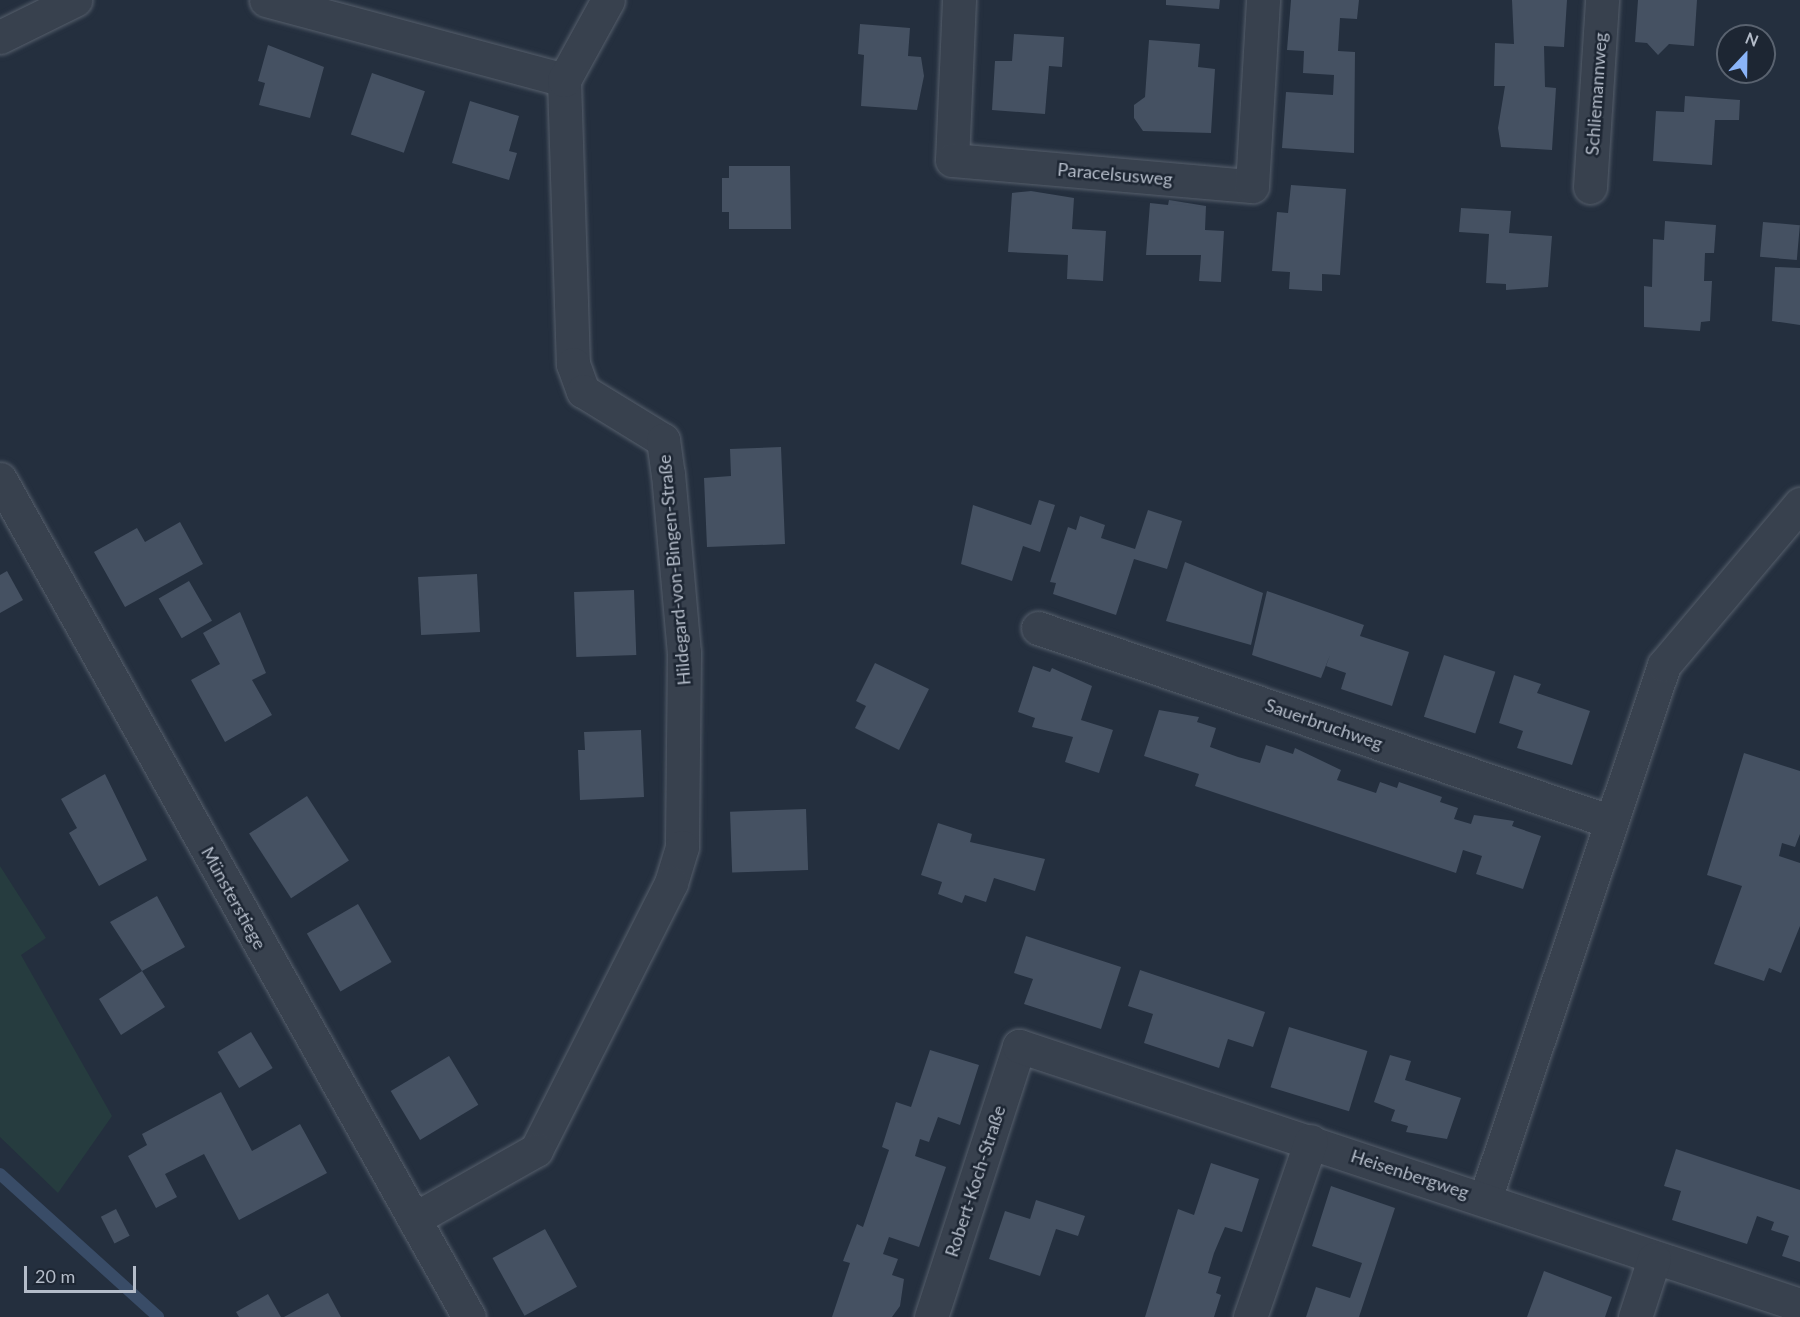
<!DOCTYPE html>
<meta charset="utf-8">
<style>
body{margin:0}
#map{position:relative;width:1800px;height:1317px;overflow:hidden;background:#242f3e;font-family:Lato,sans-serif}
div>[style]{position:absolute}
.green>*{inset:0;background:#263c3f}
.stream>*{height:12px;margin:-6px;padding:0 6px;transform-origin:6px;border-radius:6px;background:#394c67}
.building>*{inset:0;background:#455162;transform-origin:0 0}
.roads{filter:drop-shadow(0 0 2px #565f6c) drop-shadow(0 0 2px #565f6c)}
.minor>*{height:33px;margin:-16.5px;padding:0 16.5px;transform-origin:16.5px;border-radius:16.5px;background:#38414e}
span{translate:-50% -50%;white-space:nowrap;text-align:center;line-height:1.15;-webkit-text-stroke:5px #1d2633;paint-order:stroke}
.street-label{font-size:18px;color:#b4bcc9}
.north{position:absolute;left:1716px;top:24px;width:60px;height:60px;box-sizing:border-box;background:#1d2633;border:2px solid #59626f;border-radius:50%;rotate:22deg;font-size:16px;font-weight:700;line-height:24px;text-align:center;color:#b4bcc9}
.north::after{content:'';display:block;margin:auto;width:21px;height:27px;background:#8ab4f8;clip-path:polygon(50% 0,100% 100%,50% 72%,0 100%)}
.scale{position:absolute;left:24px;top:1266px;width:112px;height:27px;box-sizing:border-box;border:3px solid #b4bcc9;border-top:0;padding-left:8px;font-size:18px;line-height:21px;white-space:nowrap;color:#b4bcc9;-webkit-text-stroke:4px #1d2633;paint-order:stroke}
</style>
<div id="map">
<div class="green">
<div style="clip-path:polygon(0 866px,46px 938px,21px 955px,112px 1116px,58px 1193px,0 1137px)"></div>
</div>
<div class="stream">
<div style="left:0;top:1174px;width:213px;rotate:42.1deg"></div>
</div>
<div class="building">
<div style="clip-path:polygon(1166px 0,1220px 0,1219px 9px,1166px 5px)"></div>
<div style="clip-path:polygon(1291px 0,1359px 0,1357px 19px,1340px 18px,1338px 51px,1355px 52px,1354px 153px,1282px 148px,1286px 92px,1333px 95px,1334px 75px,1303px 73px,1304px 51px,1287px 50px)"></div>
<div style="clip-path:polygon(1512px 0,1567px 0,1564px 47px,1544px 46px,1545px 87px,1556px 88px,1552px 150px,1501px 147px,1498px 128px,1505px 86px,1494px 86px,1495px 43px,1514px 44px)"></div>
<div style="clip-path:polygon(1638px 0,1697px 0,1694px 46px,1669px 44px,1658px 55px,1647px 43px,1635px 42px)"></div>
<div style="clip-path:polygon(860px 24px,910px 28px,908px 56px,921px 57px,924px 76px,917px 110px,861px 106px,864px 55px,858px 54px)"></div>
<div style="clip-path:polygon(1014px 34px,1064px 37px,1062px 67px,1049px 66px,1045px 114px,992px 110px,995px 61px,1012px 61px)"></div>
<div style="clip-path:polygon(1149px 40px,1200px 44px,1198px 67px,1215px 69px,1211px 133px,1143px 131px,1134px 118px,1134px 105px,1145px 97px)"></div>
<div style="clip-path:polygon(268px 45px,324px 67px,310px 118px,259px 105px,265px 83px,258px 81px)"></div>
<div style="left:372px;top:73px;width:56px;height:65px;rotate:19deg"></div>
<div style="clip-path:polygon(1685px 96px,1740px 100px,1739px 120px,1715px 120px,1712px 165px,1653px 161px,1656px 111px,1684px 112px)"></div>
<div style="clip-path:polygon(470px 101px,519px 116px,509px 151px,517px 153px,509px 180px,452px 163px)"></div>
<div style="clip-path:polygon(729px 166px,790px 166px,791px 229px,729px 229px,729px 212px,722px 212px,722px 178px,729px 178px)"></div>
<div style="clip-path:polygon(1291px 185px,1346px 189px,1340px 275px,1322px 274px,1322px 291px,1289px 289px,1290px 272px,1272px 271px,1277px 212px,1288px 213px)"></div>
<div style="clip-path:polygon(1031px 191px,1074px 198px,1072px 229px,1106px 231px,1103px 281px,1067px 279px,1068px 255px,1008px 252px,1012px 193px)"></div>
<div style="clip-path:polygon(1169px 200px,1206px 206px,1205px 230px,1224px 231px,1221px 282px,1199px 281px,1201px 255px,1146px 255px,1150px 203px,1168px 205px)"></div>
<div style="clip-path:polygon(1461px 208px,1511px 211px,1509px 233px,1552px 236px,1548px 287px,1506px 290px,1506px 284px,1486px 283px,1489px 234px,1459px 232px)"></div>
<div style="clip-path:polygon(1665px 221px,1716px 225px,1714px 253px,1705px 253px,1704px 281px,1712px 281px,1710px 321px,1701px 322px,1700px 331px,1644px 327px,1644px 286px,1652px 287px,1653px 239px,1664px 240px)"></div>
<div style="left:1763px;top:222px;width:37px;height:35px;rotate:5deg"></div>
<div style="clip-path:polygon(1775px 267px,1800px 268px,1800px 325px,1772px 321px)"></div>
<div style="clip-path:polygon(781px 447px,785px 544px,707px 547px,704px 478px,731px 476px,730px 449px)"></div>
<div style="clip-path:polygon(1039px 500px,1055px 505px,1040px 552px,1023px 546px,1012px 581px,961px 564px,973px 505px,1031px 525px)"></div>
<div style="clip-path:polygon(1148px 510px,1182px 521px,1167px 569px,1134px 559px,1116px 615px,1053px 594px,1056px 583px,1050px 582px,1068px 527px,1076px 530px,1080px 516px,1105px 525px,1101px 538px,1135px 549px)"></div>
<div style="clip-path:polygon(180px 522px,203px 564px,125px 607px,94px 552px,137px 528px,145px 542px)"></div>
<div style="clip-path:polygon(1185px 562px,1263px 593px,1251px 645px,1166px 621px)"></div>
<div style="clip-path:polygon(7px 571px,23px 600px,0 613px,0 575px)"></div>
<div style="left:477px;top:574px;width:58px;height:59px;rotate:87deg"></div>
<div style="left:189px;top:581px;width:46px;height:35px;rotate:60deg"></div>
<div style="left:634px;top:590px;width:65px;height:60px;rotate:88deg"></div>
<div style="clip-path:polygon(1267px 591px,1364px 625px,1360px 636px,1409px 652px,1392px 706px,1341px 689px,1346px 673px,1326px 666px,1330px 655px,1321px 678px,1252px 655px)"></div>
<div style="clip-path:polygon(240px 612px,266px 673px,252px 680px,272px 715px,225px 742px,191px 680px,220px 664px,203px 633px)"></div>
<div style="left:1444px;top:655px;width:54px;height:65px;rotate:18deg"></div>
<div style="clip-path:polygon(875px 663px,929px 689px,899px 750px,855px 728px,866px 706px,856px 701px)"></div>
<div style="clip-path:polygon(1033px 666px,1050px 672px,1052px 668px,1092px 686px,1081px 720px,1113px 730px,1099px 773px,1065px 762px,1073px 737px,1032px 727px,1035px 718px,1018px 712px)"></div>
<div style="clip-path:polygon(1514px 675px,1541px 684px,1537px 693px,1590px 711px,1572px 765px,1517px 748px,1523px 731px,1499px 723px)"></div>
<div style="clip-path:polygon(1159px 710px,1199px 717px,1197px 722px,1216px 728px,1210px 747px,1238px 757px,1260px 763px,1266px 745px,1293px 754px,1295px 748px,1341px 770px,1337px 780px,1376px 793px,1380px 782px,1397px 788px,1399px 782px,1442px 797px,1440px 802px,1458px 808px,1454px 819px,1471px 824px,1474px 815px,1514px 821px,1512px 826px,1541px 836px,1523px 889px,1476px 874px,1482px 856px,1463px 850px,1456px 873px,1195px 786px,1199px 774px,1144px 756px)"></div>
<div style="clip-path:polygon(641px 730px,644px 797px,580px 800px,578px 750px,585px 750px,584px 732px)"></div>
<div style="clip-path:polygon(1744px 753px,1800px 771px,1800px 834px,1795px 847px,1782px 843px,1779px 856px,1800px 863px,1800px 926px,1781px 973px,1769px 968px,1764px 981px,1714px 964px,1742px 886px,1707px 875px)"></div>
<div style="clip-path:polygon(105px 774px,147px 860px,99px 886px,69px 833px,77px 828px,61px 799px)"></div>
<div style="left:307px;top:796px;width:77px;height:69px;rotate:57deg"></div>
<div style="left:806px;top:809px;width:61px;height:76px;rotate:88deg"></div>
<div style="clip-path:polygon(938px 823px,972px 834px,970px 842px,1045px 859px,1035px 891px,994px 878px,986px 902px,965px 895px,962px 903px,938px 894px,942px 882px,921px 875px)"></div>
<div style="clip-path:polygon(157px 896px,185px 947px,142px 971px,165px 1007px,121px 1035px,99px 999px,142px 971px,110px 922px)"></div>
<div style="left:358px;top:904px;width:67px;height:59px;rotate:60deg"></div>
<div style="clip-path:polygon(1026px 936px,1121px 967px,1101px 1029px,1024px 1004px,1033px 979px,1014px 973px)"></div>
<div style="clip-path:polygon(1140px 970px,1265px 1012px,1253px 1047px,1228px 1039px,1219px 1068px,1144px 1043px,1153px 1014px,1128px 1006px)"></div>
<div style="left:1289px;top:1027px;width:82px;height:63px;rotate:17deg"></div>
<div style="left:251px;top:1032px;width:42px;height:39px;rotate:59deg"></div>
<div style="clip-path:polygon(930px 1050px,979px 1065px,960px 1125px,938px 1117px,929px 1142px,920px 1139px,915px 1156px,946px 1167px,919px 1247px,889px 1237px,883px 1254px,898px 1259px,892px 1275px,904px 1279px,900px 1306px,892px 1317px,832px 1317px,850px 1263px,843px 1261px,857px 1224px,863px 1227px,889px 1150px,882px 1147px,896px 1102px,911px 1107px)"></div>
<div style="clip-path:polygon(1390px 1055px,1411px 1061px,1405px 1080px,1461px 1098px,1447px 1139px,1406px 1132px,1408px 1126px,1391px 1121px,1395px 1110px,1374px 1102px)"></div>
<div style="left:449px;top:1056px;width:57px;height:68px;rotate:59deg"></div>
<div style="clip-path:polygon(221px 1092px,252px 1151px,300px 1124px,327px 1173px,239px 1220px,204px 1154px,165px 1174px,177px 1197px,156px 1208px,128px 1156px,147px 1145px,142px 1134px)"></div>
<div style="clip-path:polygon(1676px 1149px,1800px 1190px,1800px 1262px,1782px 1256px,1789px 1236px,1771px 1230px,1774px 1222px,1757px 1216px,1747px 1244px,1672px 1220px,1681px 1191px,1664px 1186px)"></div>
<div style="clip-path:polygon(1211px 1163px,1259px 1179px,1242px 1232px,1225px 1227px,1214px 1253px,1208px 1273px,1221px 1277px,1216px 1293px,1221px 1295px,1214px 1317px,1145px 1317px,1178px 1209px,1194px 1215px)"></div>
<div style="clip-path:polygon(1331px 1186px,1395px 1208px,1359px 1317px,1306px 1317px,1316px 1287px,1350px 1298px,1362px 1263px,1312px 1246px)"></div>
<div style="clip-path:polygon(1036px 1200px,1085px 1216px,1078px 1236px,1056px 1229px,1040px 1276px,989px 1259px,1005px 1211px,1030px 1219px)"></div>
<div style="left:116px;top:1209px;width:30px;height:17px;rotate:63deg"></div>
<div style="left:545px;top:1229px;width:66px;height:60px;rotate:61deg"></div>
<div style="clip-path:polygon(1544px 1271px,1612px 1297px,1605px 1317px,1527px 1317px)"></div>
<div style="clip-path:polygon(328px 1293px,341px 1317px,284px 1317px)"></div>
<div style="clip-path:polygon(268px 1294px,281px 1317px,239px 1317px,236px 1312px)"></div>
</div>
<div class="roads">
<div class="minor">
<div style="left:266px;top:0;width:309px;rotate:15deg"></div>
<div style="left:564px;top:80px;width:284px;rotate:88.2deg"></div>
<div style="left:573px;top:364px;width:29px;rotate:70deg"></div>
<div style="left:583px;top:391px;width:94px;rotate:31.5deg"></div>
<div style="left:663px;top:440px;width:34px;rotate:82deg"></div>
<div style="left:668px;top:474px;width:179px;rotate:84.9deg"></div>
<div style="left:684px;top:652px;width:195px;rotate:90.6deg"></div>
<div style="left:682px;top:847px;width:38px;rotate:107deg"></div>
<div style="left:671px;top:883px;width:299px;rotate:116.8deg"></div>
<div style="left:536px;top:1150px;width:140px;rotate:150.5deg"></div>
<div style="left:959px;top:0;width:160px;rotate:92.5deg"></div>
<div style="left:952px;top:160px;width:301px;rotate:5deg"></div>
<div style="left:1252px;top:186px;width:186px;rotate:-86.6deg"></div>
<div style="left:0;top:37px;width:84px;rotate:-26.3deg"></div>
<div style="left:564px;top:80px;width:91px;rotate:-61.2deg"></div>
<div style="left:1590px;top:187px;width:187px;rotate:-86.3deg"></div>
<div style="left:0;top:479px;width:960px;rotate:60.77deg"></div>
<div style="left:1038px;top:628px;width:603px;rotate:18.68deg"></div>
<div style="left:1485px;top:1199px;width:563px;rotate:-71.47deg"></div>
<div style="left:1664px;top:665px;width:211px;rotate:-49.8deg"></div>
<div style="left:931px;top:1317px;width:285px;rotate:-72deg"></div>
<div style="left:1019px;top:1046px;width:823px;rotate:18.35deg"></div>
<div style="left:1250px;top:1317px;width:186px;rotate:-70.9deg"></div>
<div style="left:1635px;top:1317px;width:61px;rotate:-71.9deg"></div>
</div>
</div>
<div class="street-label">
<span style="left:1596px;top:94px;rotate:-86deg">Schliemannweg</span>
<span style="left:1115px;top:174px;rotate:5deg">Paracelsusweg</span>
<span style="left:674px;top:570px;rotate:-95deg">Hildegard-von-Bingen-Straße</span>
<span style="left:1324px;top:724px;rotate:19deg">Sauerbruchweg</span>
<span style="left:234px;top:898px;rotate:61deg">Münsterstiege</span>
<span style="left:1410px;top:1174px;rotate:18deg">Heisenbergweg</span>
<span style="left:975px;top:1181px;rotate:-72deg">Robert-Koch-Straße</span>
</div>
<div class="north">N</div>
<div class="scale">20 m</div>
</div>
